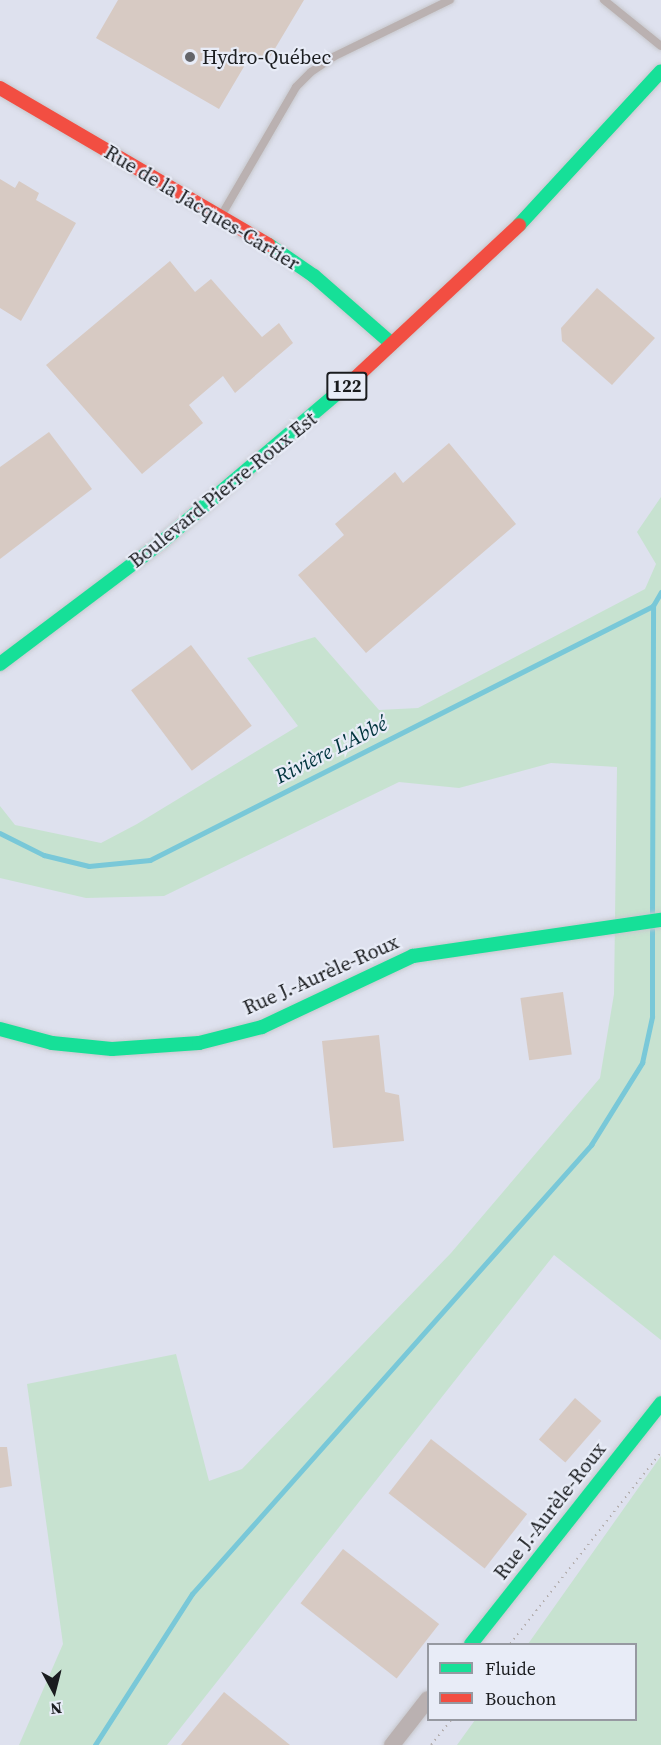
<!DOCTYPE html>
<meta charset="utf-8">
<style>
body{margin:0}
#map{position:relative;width:661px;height:1745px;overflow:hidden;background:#ecedf4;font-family:"Source Serif 4",serif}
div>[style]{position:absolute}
.built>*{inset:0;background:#dee1ee}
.green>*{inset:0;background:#c7e2d0}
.stream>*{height:4.5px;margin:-2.25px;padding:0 2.25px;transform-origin:2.25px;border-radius:2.25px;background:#79c8d8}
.building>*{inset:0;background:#d7cac3;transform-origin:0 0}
.path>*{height:2px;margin-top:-1px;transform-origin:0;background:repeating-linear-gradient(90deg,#b4afaf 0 1.5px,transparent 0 6px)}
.roads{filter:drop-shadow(0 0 2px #c7c8cd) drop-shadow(0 0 2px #c7c8cd)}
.lane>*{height:8px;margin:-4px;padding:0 4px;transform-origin:4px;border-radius:4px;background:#bab1b1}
.street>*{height:16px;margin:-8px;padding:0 8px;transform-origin:8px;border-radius:8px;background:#bab1b1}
.fast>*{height:14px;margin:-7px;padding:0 7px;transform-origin:7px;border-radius:7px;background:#16e098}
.jam>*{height:14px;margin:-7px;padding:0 7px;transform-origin:7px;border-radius:7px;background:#f24e42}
.dots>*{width:16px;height:16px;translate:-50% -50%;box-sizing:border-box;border:3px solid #e8ecf7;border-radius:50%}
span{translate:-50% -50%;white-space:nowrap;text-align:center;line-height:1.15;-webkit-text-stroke:4.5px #e8ecf7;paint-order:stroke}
.shield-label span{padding:2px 4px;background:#e8ecf7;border:2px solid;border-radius:4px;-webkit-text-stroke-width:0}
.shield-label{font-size:18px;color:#1a1c1f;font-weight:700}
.poi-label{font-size:20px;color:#1a1c1f}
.left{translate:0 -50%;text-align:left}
.street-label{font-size:20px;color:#1a1c1f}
.water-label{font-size:21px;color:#00343d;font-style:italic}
.legend{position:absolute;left:427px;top:1643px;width:210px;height:78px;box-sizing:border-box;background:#e8ecf7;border:2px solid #9699a1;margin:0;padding:8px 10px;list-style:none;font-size:18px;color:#1a1c1f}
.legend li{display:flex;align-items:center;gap:12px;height:30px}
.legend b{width:30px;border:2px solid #9699a1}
.north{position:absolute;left:24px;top:1661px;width:60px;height:60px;-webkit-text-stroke:4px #e8ecf7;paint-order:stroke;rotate:173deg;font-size:16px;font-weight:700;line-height:24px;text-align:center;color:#1a1c1f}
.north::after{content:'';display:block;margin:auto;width:21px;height:27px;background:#1a1c1f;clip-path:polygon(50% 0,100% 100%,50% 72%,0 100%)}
</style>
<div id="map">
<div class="built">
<div style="clip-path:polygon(evenodd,0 0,661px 0,661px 1745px,0 1745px,0 0,428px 1644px,636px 1644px,636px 1720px,428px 1720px,428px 1644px)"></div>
</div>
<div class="green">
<div style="clip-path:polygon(661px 497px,661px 1340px,554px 1255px,167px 1745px,19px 1745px,63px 1644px,27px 1384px,176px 1354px,209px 1481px,242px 1469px,451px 1253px,600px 1078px,614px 994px,617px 767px,551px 763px,459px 788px,399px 782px,164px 896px,86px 898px,0 878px,0 806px,15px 825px,101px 843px,137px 824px,298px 726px,247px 658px,315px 637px,379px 710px,418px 708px,645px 589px,656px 564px,637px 532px)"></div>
<div style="clip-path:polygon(661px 1456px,661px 1745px,457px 1745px,475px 1720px,636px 1720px,636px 1644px,528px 1644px)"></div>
</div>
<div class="stream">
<div style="left:0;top:833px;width:49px;rotate:26.6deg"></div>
<div style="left:44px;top:855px;width:46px;rotate:13.7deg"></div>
<div style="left:89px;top:866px;width:61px;rotate:-5.6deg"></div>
<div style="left:150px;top:860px;width:563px;rotate:-26.79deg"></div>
<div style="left:653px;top:606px;width:16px;rotate:-60deg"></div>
<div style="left:652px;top:915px;width:309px;rotate:-89.8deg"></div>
<div style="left:95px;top:1745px;width:179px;rotate:-57.3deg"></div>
<div style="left:192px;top:1594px;width:601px;rotate:-48.37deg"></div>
<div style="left:591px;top:1145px;width:97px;rotate:-58.1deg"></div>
<div style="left:642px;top:1063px;width:47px;rotate:-77.7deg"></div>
<div style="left:652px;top:1017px;width:87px;rotate:-90deg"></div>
</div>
<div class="building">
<div style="clip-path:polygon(118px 0,304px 0,267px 62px,252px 53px,219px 109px,96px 38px)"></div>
<div style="clip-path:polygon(0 179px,15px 188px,19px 181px,39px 193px,36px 200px,76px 223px,21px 321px,0 308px)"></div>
<div style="clip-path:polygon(170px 261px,195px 292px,211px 279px,262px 337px,279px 323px,293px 343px,235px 393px,223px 376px,189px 405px,203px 423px,142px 474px,46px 365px)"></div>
<div style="clip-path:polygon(597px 288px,655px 338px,612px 385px,562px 341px,561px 328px)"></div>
<div style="clip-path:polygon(49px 432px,92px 489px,0 559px,0 467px)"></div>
<div style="clip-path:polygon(449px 443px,516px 524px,366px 653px,298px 575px,344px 535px,335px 524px,395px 472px,403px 483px)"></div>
<div style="left:191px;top:645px;width:101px;height:75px;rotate:53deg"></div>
<div style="left:563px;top:992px;width:63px;height:43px;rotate:82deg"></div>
<div style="clip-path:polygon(379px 1035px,385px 1092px,399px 1095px,404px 1141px,333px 1148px,322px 1041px)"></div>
<div style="left:575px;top:1398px;width:35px;height:55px;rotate:41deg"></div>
<div style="left:431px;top:1439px;width:122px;height:69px;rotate:38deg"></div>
<div style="clip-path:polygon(0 1447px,7px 1447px,12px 1486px,0 1488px)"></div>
<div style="left:343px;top:1549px;width:122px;height:69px;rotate:38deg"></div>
<div style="clip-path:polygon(224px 1692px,290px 1745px,181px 1745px)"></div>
</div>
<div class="path">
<div style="left:510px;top:1644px;width:244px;rotate:-51.8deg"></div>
<div style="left:431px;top:1745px;width:32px;rotate:-51deg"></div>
</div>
<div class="roads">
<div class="lane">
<div style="left:604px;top:0;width:73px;rotate:38.9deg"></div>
<div style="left:221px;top:216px;width:149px;rotate:-59.8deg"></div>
<div style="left:296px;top:87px;width:21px;rotate:-45deg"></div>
<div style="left:311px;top:72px;width:27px;rotate:-34deg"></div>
<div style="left:333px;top:57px;width:130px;rotate:-26deg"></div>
</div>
<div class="street">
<div style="left:392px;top:1745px;width:58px;rotate:-52deg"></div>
</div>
<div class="fast">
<div style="left:519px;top:225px;width:209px;rotate:-47.3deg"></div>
<div style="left:269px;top:245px;width:55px;rotate:34.6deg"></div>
<div style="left:314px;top:276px;width:103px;rotate:41.1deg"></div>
<div style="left:0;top:664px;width:204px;rotate:-37deg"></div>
<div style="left:163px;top:541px;width:249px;rotate:-40.3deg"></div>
<div style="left:0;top:1029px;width:54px;rotate:15.1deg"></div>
<div style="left:52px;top:1043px;width:60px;rotate:5.7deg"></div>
<div style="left:112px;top:1049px;width:87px;rotate:-3.9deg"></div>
<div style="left:199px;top:1043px;width:65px;rotate:-14.3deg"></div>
<div style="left:262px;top:1027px;width:167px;rotate:-25.2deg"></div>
<div style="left:413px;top:956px;width:251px;rotate:-8.3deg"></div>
<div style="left:471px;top:1644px;width:307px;rotate:-51.7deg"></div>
</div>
<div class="jam">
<div style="left:0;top:88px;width:311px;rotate:30.3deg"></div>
<div style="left:353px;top:380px;width:227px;rotate:-43deg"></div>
</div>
</div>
<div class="dots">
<div style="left:190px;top:57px;background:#64656a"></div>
</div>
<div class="shield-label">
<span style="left:347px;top:386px">122</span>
</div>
<div class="poi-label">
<span class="left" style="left:202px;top:57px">Hydro-Québec</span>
</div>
<div class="street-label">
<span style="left:202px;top:208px;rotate:31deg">Rue de la Jacques-Cartier</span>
<span style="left:223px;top:490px;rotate:-39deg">Boulevard Pierre-Roux Est</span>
<span style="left:321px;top:975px;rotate:-24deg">Rue J.-Aurèle-Roux</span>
<span style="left:550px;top:1511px;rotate:-52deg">Rue J.-Aurèle-Roux</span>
</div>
<div class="water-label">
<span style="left:331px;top:750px;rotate:-27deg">Rivière L'Abbé</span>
</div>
<ul class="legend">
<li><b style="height:8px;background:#16e098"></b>Fluide</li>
<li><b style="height:8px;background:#f24e42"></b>Bouchon</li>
</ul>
<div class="north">N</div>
</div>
